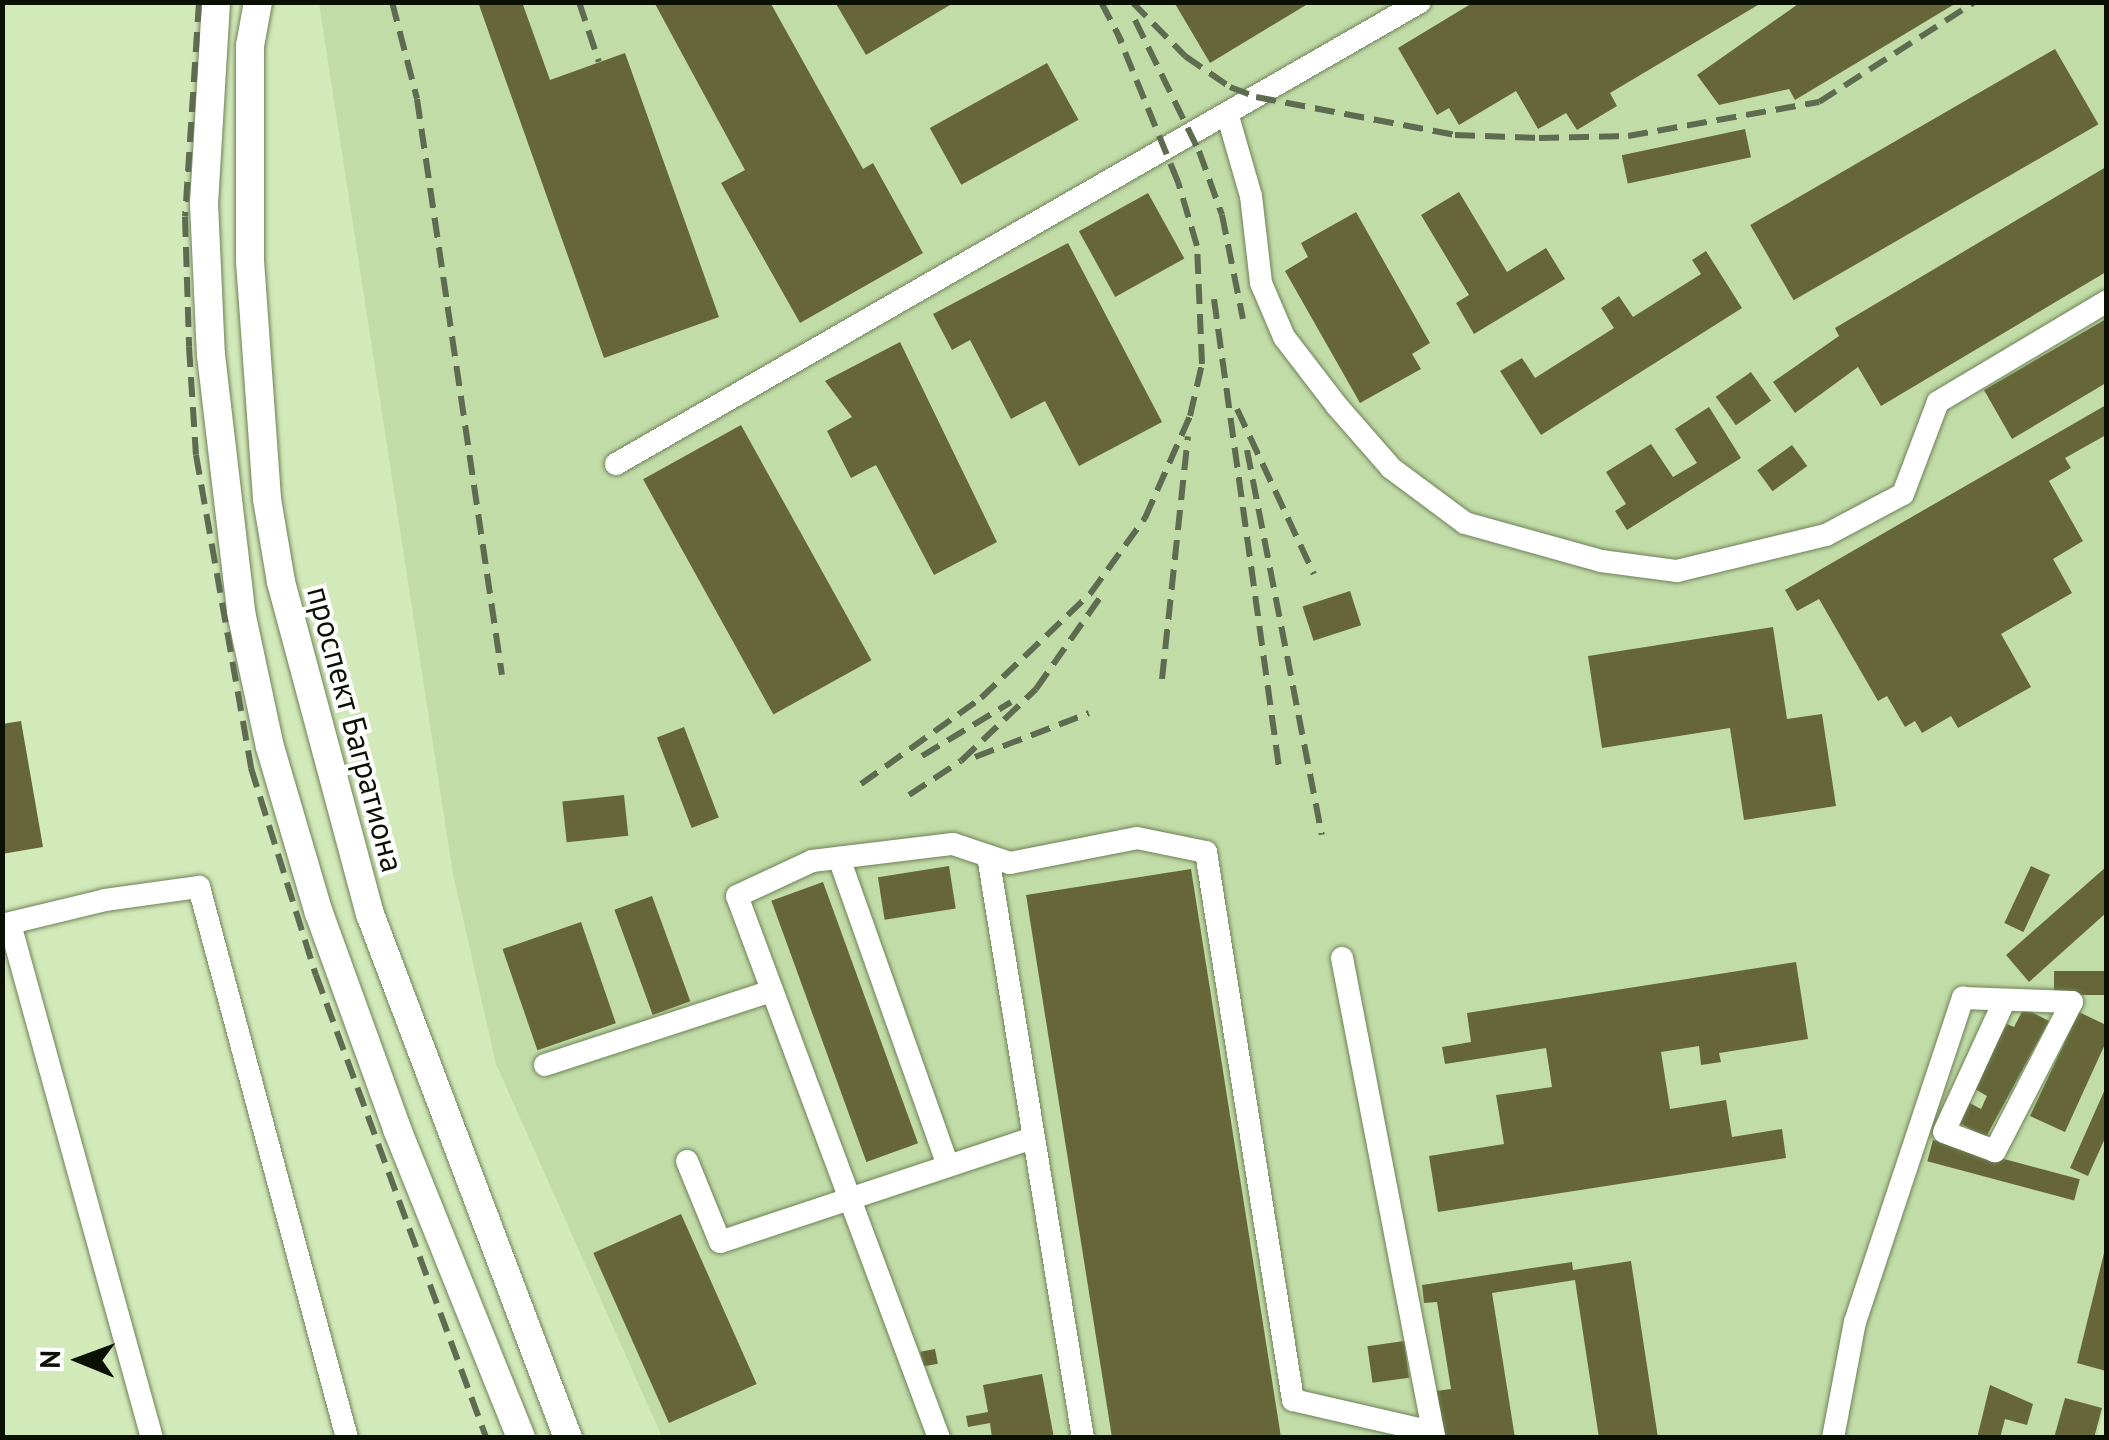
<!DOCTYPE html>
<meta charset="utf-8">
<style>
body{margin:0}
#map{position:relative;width:2109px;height:1440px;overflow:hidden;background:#d2e9ba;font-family:"PT Sans",sans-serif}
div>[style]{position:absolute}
.built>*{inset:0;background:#c2dca8}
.building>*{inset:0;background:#666638;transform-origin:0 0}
.roads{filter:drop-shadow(0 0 2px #6e8257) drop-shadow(0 0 2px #6e8257)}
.minor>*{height:22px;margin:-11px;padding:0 11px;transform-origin:11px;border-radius:11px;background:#fff}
.major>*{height:28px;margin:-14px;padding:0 14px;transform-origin:14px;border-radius:14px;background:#fff}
.rail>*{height:6px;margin-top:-3px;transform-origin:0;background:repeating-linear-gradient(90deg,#5e6b50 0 20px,transparent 0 30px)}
span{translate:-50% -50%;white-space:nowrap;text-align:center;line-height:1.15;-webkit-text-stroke:8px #fff;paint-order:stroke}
.street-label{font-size:32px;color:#0a1103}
.frame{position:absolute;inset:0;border:5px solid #0a1103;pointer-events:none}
.north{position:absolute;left:30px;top:1310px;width:100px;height:100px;-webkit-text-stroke:8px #fff;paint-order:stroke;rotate:271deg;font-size:28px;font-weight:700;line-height:40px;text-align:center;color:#0a1103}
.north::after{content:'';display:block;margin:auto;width:35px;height:45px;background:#0a1103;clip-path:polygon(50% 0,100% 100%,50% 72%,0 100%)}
</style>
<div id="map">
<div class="built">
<div style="clip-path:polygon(319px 3px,2106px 3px,2106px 1399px,2097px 1437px,662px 1437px,496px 1064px,453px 874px)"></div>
</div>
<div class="building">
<div style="clip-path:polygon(478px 2px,522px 2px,550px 80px,625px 53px,719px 317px,604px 358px)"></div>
<div style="clip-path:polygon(654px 2px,770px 2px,863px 169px,873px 163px,923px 253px,800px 323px,721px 183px,745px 170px)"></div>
<div style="clip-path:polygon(835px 2px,955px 2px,866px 55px)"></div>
<div style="clip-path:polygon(1174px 2px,1311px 2px,1210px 63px)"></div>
<div style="clip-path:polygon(1474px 2px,1763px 2px,1610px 93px,1617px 106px,1577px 130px,1566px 113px,1538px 129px,1516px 91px,1459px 125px,1449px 108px,1437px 115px,1398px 48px)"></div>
<div style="clip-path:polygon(1801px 2px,1958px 2px,1795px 100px,1789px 89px,1719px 105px,1697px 75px)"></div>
<div style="left:2055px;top:49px;width:87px;height:352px;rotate:60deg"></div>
<div style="left:1047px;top:63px;width:65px;height:134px;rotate:61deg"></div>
<div style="left:1745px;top:129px;width:29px;height:126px;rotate:78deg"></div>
<div style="clip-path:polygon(2106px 167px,2106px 272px,1881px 406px,1858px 367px,1795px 413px,1773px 382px,1839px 336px,1835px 328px)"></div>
<div style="clip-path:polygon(1459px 192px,1507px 272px,1546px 248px,1565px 279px,1474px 334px,1456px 303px,1469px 295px,1421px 215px)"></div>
<div style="left:1148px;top:193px;width:75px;height:79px;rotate:61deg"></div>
<div style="clip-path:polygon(1356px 212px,1430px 343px,1412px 354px,1421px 369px,1360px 403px,1285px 271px,1308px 257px,1301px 243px)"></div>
<div style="clip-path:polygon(1068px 243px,1162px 422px,1079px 466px,1045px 401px,1011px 419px,970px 340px,952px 350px,933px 314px)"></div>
<div style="clip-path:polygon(1706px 251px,1742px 308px,1541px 435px,1500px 371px,1522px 358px,1535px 378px,1614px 328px,1601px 308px,1619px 296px,1633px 317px,1701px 274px,1692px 260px)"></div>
<div style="clip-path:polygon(2106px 319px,2106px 383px,2012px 439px,1984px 390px)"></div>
<div style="clip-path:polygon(900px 342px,997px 542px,934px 575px,876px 465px,851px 478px,827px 431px,852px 417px,825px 381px)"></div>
<div style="left:1751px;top:372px;width:35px;height:43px;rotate:55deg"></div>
<div style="clip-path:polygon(2106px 405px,2106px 435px,2065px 458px,2071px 468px,2049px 481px,2083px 541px,2053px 559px,2072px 593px,2001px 634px,2031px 687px,1958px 728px,1951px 716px,1922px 733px,1915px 721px,1905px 727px,1887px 696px,1878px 701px,1819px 599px,1797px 611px,1785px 590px)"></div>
<div style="clip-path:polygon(1709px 407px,1741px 458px,1627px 530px,1615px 511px,1626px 504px,1606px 472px,1651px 444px,1673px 477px,1697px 463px,1675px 429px)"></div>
<div style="left:741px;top:425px;width:269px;height:112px;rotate:61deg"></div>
<div style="left:1792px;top:445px;width:26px;height:43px;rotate:54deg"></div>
<div style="left:1350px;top:591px;width:36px;height:50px;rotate:72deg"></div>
<div style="clip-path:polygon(1773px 627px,1787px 719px,1822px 714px,1836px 806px,1744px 820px,1730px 728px,1602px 748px,1588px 656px)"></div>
<div style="clip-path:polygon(21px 721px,43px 847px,2px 854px,2px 724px)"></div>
<div style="left:684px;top:727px;width:97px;height:29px;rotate:69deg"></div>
<div style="left:624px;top:795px;width:41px;height:62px;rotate:84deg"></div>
<div style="left:949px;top:866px;width:43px;height:72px;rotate:81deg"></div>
<div style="left:2031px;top:866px;width:21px;height:63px;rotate:25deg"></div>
<div style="clip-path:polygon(2106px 867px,2106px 913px,2029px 982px,2006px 955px)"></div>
<div style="left:1191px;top:869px;width:576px;height:167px;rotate:81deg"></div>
<div style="left:823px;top:882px;width:278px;height:55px;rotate:70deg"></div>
<div style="left:652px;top:896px;width:112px;height:40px;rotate:70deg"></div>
<div style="left:581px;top:922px;width:107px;height:83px;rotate:71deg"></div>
<div style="clip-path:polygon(1796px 962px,1808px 1039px,1719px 1053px,1721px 1062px,1701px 1065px,1699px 1046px,1661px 1052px,1670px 1109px,1726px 1100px,1732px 1137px,1782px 1129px,1786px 1158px,1438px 1212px,1429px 1156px,1504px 1144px,1496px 1095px,1552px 1087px,1546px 1048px,1445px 1064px,1442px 1047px,1471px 1042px,1467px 1013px)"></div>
<div style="left:2106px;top:971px;width:24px;height:52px;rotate:90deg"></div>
<div style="clip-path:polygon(2024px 1008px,2049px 1021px,1986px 1137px,1955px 1121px,1966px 1101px,1981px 1109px,1987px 1096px,1973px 1088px,2007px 1024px,2014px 1027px)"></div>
<div style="clip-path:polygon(2079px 1012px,2106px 1025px,2106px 1042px,2065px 1132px,2030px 1116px)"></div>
<div style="clip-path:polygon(2106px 1087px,2106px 1136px,2088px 1176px,2070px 1168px)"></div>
<div style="left:1933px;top:1140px;width:152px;height:22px;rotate:15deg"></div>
<div style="left:681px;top:1214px;width:186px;height:96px;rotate:66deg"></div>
<div style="clip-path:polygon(2105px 1249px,2106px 1249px,2106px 1371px,2077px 1363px)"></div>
<div style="clip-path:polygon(1631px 1261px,1658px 1438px,1599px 1438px,1575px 1280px,1492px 1293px,1515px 1438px,1443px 1438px,1436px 1391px,1451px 1389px,1437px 1302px,1424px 1303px,1422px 1285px,1572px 1262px,1573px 1270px)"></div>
<div style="left:1404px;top:1341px;width:37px;height:37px;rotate:82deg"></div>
<div style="left:935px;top:1349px;width:15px;height:15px;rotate:79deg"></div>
<div style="clip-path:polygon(1042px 1374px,1054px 1438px,992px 1438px,990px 1423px,968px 1427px,966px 1416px,988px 1412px,983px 1385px)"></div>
<div style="clip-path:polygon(1990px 1385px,2033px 1404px,2027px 1425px,2005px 1419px,2000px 1438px,1977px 1438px)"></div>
<div style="clip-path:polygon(2065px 1398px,2102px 1408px,2094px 1438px,2054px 1438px)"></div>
</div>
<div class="roads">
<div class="minor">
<div style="left:1227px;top:113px;width:86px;rotate:73.9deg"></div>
<div style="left:1251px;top:196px;width:88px;rotate:83.4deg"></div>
<div style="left:1261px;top:283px;width:59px;rotate:66.9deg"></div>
<div style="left:1284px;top:337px;width:87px;rotate:52.5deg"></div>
<div style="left:1337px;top:406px;width:82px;rotate:48.9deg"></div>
<div style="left:1391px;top:468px;width:92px;rotate:36.6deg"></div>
<div style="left:1465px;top:523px;width:141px;rotate:15.6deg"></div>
<div style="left:1601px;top:561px;width:77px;rotate:7.5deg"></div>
<div style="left:1677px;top:571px;width:153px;rotate:-13.6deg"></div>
<div style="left:1826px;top:535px;width:87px;rotate:-28deg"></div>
<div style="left:1903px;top:494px;width:98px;rotate:-69.2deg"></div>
<div style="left:1938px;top:402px;width:196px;rotate:-30.8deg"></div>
<div style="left:616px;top:464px;width:927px;rotate:-29.88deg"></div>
<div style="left:988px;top:856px;width:590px;rotate:80.73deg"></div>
<div style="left:839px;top:858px;width:326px;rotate:70.5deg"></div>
<div style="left:10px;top:924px;width:533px;rotate:74.56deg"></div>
<div style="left:2px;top:925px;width:106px;rotate:-13.6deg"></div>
<div style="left:105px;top:900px;width:95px;rotate:-7.9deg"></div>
<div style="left:199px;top:887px;width:571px;rotate:74.97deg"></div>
<div style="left:1342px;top:958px;width:489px;rotate:79.1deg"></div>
<div style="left:545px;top:1065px;width:239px;rotate:-18.1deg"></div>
<div style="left:687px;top:1161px;width:87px;rotate:67.8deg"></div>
<div style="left:720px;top:1242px;width:326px;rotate:-18.4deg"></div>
<div style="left:939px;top:1438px;width:578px;rotate:-110.44deg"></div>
<div style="left:737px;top:896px;width:83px;rotate:-25deg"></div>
<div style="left:812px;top:861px;width:142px;rotate:-6.9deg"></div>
<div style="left:953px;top:844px;width:60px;rotate:18.4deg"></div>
<div style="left:1010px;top:863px;width:129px;rotate:-11.1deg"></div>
<div style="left:1137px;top:838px;width:70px;rotate:11.5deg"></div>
<div style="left:1206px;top:852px;width:555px;rotate:80.98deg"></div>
<div style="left:1293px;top:1400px;width:129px;rotate:13deg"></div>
<div style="left:1419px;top:1429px;width:9px;rotate:72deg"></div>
<div style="left:1833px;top:1438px;width:118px;rotate:-79.3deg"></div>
<div style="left:1855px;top:1322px;width:342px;rotate:-71.6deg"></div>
<div style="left:1963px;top:998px;width:109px;rotate:2.1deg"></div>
<div style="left:2072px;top:1002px;width:168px;rotate:117.3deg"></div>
<div style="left:1995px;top:1151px;width:54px;rotate:-159.6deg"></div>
<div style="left:1944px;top:1132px;width:141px;rotate:-65.3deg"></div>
</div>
<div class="major">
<div style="left:216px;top:2px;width:201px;rotate:93.4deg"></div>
<div style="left:204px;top:203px;width:152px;rotate:87.4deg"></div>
<div style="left:211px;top:355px;width:259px;rotate:83.3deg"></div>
<div style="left:241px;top:612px;width:138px;rotate:77.9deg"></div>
<div style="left:270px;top:747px;width:173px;rotate:73.6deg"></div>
<div style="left:319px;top:913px;width:230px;rotate:70.1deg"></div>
<div style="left:397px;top:1129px;width:333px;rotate:68.1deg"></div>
<div style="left:258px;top:2px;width:45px;rotate:100.3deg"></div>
<div style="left:250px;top:46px;width:215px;rotate:90deg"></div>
<div style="left:250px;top:261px;width:239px;rotate:85.9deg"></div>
<div style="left:267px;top:499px;width:84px;rotate:80.4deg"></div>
<div style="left:281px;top:582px;width:344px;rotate:75deg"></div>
<div style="left:370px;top:914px;width:560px;rotate:69.3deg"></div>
</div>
</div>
<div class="rail">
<div style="left:199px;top:2px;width:215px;rotate:93.7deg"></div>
<div style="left:185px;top:217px;width:130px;rotate:88.2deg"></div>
<div style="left:189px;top:347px;width:108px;rotate:86.3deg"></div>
<div style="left:196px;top:455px;width:318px;rotate:80deg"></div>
<div style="left:251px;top:768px;width:217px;rotate:72.6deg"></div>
<div style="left:316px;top:975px;width:493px;rotate:69.8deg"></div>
<div style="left:392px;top:2px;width:100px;rotate:75.5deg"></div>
<div style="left:417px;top:99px;width:582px;rotate:81.61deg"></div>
<div style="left:579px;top:2px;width:63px;rotate:71.6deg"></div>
<div style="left:1101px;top:2px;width:45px;rotate:62.3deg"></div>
<div style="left:1132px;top:2px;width:76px;rotate:45.5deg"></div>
<div style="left:1185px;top:56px;width:55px;rotate:34.6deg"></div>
<div style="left:1230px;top:87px;width:28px;rotate:21deg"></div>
<div style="left:1256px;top:97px;width:203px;rotate:10.8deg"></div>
<div style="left:1455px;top:135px;width:84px;rotate:2deg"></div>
<div style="left:1539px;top:138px;width:89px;rotate:-1.3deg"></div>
<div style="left:1628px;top:136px;width:194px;rotate:-10.1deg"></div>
<div style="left:1819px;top:102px;width:185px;rotate:-32.7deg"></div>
<div style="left:1135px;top:20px;width:146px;rotate:64deg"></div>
<div style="left:1199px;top:151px;width:68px;rotate:70.2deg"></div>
<div style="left:1222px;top:215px;width:106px;rotate:78.6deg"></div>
<div style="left:1214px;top:299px;width:472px;rotate:82.1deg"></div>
<div style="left:1237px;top:409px;width:182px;rotate:65deg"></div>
<div style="left:1247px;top:450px;width:392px;rotate:79deg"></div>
<div style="left:1162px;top:679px;width:244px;rotate:-83.9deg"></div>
<div style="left:922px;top:756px;width:104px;rotate:-31.2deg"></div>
<div style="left:975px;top:757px;width:122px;rotate:-21.1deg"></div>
<div style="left:861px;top:784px;width:148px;rotate:-35.6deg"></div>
<div style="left:981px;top:698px;width:151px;rotate:-43.7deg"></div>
<div style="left:1090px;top:594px;width:94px;rotate:-54.1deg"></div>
<div style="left:1145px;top:518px;width:111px;rotate:-66.2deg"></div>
<div style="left:1190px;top:416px;width:53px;rotate:-77deg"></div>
<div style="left:1202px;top:364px;width:118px;rotate:-92.4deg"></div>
<div style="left:1197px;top:246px;width:67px;rotate:-106.5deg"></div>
<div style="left:1178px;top:182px;width:164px;rotate:-112.2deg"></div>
<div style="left:909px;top:795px;width:62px;rotate:-33.2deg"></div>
<div style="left:961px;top:761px;width:104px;rotate:-43.8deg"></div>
<div style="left:1036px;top:689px;width:113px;rotate:-55deg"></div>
</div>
<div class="street-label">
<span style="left:356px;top:729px;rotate:75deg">проспект Багратиона</span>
</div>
<div class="frame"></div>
<div class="north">N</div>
</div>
